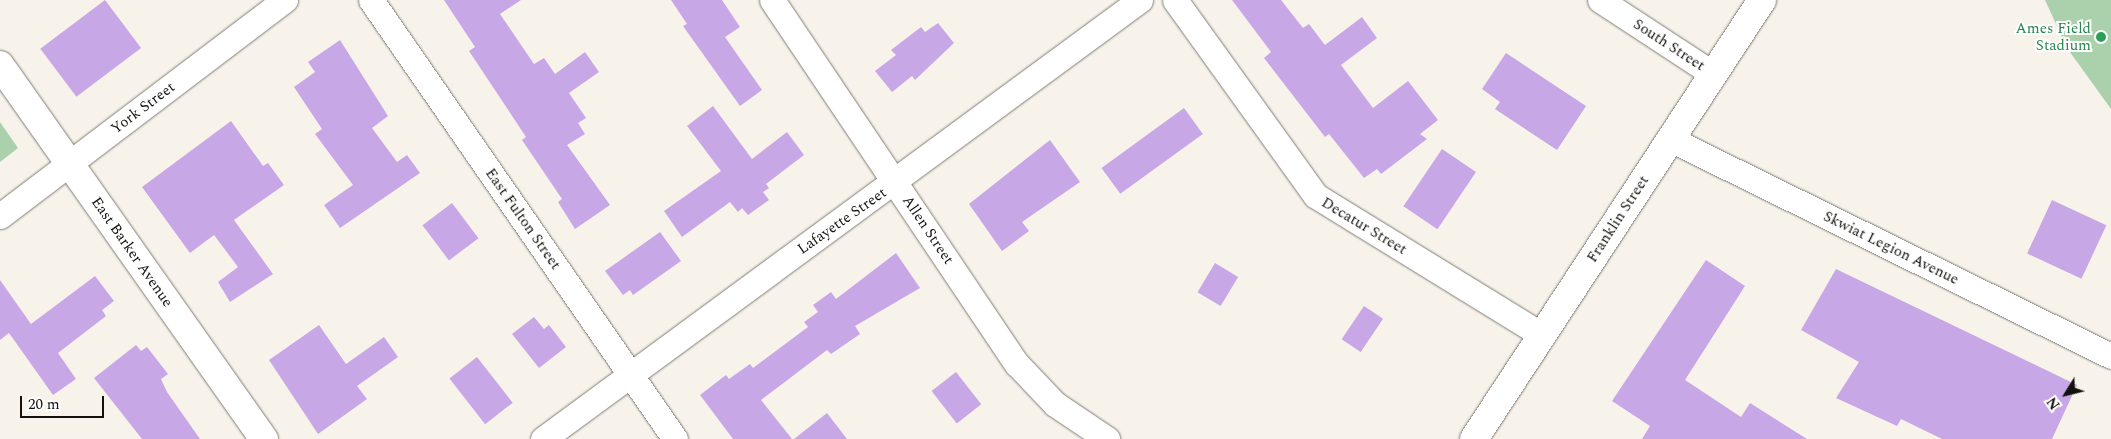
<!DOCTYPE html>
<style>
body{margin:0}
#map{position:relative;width:2111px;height:439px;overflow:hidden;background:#f7f3eb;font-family:Spectral,serif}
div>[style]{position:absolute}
.green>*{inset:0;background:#abd0ac}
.building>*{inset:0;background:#c8a7e6;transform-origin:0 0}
.roads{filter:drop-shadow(0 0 1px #807d76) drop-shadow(0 0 1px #807d76)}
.minor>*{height:25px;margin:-12.5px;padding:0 12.5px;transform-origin:12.5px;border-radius:12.5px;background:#fff}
.tertiary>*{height:28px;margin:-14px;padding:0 14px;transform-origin:14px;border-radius:14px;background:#fff}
.secondary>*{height:28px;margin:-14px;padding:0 14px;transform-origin:14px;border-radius:14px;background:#fff}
.dots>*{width:14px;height:14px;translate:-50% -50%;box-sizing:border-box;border:2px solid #fff;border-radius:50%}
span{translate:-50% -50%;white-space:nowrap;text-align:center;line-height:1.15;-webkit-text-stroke:4px #fff;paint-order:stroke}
.leisure-label{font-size:15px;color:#27864d}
.right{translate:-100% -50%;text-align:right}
.street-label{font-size:15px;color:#12110e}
.north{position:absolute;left:2041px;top:369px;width:50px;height:50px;-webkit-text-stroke:4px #fff;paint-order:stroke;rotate:234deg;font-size:14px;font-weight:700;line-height:20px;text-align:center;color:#12110e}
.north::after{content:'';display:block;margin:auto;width:18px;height:22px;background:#12110e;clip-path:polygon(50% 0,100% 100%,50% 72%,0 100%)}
.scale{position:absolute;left:20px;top:396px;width:84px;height:22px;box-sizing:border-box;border:2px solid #12110e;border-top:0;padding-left:6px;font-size:15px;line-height:18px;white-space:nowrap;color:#12110e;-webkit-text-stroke:4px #fff;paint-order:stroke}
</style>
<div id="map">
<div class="green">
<div style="clip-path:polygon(2045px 0,2111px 0,2111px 109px,2067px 48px)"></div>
<div style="clip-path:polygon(0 122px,18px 148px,0 162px)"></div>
</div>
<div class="building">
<div style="left:105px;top:0;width:60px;height:81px;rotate:53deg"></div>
<div style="clip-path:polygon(444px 0,521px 0,500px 14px,534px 64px,544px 58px,555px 74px,585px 52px,599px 72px,569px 93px,586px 118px,578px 123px,585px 134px,567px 145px,610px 205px,575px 229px,558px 202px,562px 199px,522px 140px,526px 137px,469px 51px,475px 47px)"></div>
<div style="clip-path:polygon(671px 0,722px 0,740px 27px,725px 37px,762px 90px,740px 106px,683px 26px,687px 24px)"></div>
<div style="clip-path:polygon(1232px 0,1281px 0,1303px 28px,1309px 24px,1325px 45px,1362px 17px,1377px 38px,1341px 65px,1373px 108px,1408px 81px,1438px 120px,1420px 134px,1427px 139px,1381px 174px,1377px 169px,1364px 178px,1329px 134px,1325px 137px,1264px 58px,1271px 52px)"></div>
<div style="clip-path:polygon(938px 23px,954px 43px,915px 80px,912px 76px,892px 92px,875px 71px,896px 55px,891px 50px,921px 27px,925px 32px)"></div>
<div style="clip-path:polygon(340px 40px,388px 116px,372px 128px,397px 162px,407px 155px,420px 173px,340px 228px,324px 205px,353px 185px,315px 134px,322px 129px,294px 87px,315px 72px,308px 62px)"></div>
<div style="clip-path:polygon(1506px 53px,1586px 106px,1557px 150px,1495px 109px,1500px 102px,1482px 89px)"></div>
<div style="clip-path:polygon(713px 106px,752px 159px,787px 132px,804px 155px,766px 184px,769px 188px,763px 192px,769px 200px,748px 215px,742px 208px,738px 212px,730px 202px,682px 237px,664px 211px,721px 171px,687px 126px)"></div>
<div style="left:1184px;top:108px;width:32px;height:102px;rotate:54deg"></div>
<div style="clip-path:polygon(231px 121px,263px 166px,268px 163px,284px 185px,234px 220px,273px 274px,230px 302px,218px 282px,238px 267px,214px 235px,190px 253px,142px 187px)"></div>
<div style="clip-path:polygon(1050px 140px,1080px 182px,1022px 222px,1029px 231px,1002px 251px,969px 204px)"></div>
<div style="left:1442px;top:149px;width:41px;height:69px;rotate:34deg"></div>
<div style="left:2052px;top:200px;width:60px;height:59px;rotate:25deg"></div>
<div style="left:452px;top:203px;width:44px;height:37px;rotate:53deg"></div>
<div style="clip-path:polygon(660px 232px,681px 261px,633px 295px,630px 290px,623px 295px,605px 271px)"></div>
<div style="clip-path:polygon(896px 253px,920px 288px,855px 326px,860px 334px,831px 354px,827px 350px,761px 400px,792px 439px,733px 439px,700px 395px,726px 375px,729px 379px,750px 364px,753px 368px,808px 327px,804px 322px,818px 312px,813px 305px,831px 292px,836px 299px)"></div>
<div style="clip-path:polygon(1706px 260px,1745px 286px,1685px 380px,1741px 417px,1750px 403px,1807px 439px,1642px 439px,1650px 426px,1612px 401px)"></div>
<div style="left:1215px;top:263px;width:27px;height:34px;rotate:31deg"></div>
<div style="clip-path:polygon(1836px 269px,2077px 385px,2052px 439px,1942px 439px,1901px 419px,1897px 426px,1836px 398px,1859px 362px,1801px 330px)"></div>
<div style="clip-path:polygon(95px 276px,114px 301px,102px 310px,106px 316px,58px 353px,76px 379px,53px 395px,9px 333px,0 340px,0 280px,31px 324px)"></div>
<div style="left:1364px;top:306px;width:23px;height:40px;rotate:34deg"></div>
<div style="clip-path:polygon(534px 317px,544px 329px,549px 325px,566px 347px,539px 368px,512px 334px)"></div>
<div style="clip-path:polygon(319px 325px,346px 364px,384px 337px,398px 357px,357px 386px,367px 399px,318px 434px,269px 360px)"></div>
<div style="clip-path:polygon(136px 345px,141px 351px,147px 347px,168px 374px,161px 379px,167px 392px,200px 439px,142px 439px,94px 378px)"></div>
<div style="left:477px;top:357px;width:58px;height:35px;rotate:52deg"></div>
<div style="left:956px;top:372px;width:41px;height:31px;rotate:52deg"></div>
<div style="clip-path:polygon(827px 413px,847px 439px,794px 439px)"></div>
</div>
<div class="roads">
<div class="minor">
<div style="left:371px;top:0;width:534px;rotate:55.3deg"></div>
<div style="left:772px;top:0;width:439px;rotate:56.1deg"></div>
<div style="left:1017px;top:364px;width:55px;rotate:46.5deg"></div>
<div style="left:1055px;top:404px;width:63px;rotate:33.9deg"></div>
<div style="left:1175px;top:0;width:241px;rotate:54.3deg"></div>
<div style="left:1316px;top:196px;width:265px;rotate:31.6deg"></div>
<div style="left:1600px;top:0;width:135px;rotate:33.2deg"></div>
<div style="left:1670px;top:139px;width:491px;rotate:26.2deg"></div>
<div style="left:0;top:216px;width:358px;rotate:-37.2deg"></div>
<div style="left:543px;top:439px;width:741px;rotate:-36.33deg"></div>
</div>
<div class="tertiary">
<div style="left:0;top:65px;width:458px;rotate:54.8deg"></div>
</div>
<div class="secondary">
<div style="left:1474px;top:439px;width:525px;rotate:-56.73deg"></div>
</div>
</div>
<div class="dots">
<div style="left:2101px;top:37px;background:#2e9e5b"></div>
</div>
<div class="leisure-label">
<span class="right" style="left:2091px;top:37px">Ames Field<br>Stadium</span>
</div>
<div class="street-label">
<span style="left:1669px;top:45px;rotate:33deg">South Street</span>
<span style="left:143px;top:108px;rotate:-37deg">York Street</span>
<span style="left:523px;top:219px;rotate:55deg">East Fulton Street</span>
<span style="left:1618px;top:219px;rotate:-57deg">Franklin Street</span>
<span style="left:842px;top:221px;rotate:-35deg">Lafayette Street</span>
<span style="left:1364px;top:226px;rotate:31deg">Decatur Street</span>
<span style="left:928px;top:230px;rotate:56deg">Allen Street</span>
<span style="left:1891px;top:248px;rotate:26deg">Skwiat Legion Avenue</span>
<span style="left:132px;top:252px;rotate:55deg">East Barker Avenue</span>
</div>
<div class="north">N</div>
<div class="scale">20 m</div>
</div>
